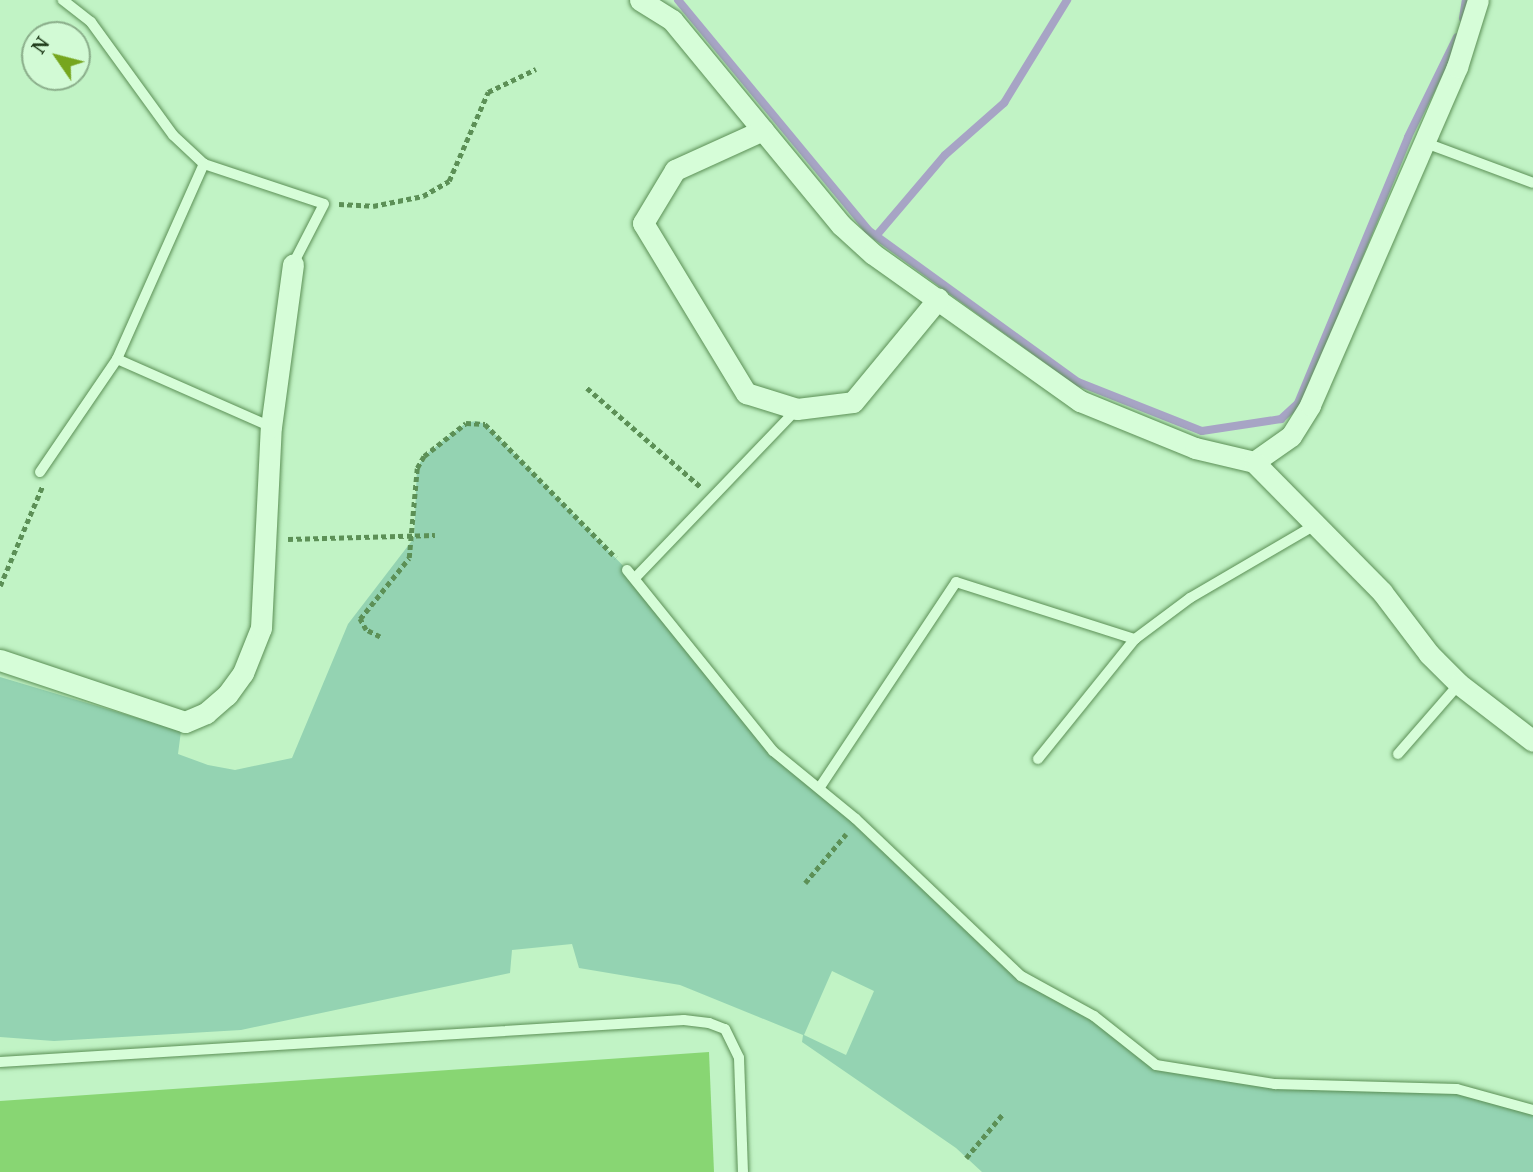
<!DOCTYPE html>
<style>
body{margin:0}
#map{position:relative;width:1533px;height:1172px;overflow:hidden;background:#c1f3c5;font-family:"Noto Serif",serif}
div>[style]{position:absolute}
.green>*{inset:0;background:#94d3b2}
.stream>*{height:8px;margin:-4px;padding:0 4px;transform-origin:4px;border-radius:4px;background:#a7a4c5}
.building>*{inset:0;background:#88d673}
.path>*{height:4.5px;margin-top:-2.25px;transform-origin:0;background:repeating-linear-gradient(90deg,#5c9056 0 5px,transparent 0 8.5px)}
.roads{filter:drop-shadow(0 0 2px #5c9056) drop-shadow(0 0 2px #5c9056)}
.lane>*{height:10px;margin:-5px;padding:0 5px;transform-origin:5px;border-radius:5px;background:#d6fdd8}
.street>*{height:21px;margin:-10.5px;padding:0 10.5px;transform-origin:10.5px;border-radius:10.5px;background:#d6fdd8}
span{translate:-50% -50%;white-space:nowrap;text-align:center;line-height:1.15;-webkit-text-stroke:7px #d2fad5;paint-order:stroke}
.north{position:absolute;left:21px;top:21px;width:70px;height:70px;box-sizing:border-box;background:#d2fad5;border:2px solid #8bae8b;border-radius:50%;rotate:305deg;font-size:19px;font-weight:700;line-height:28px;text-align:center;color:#213d1c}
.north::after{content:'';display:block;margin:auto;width:24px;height:32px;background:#76a61e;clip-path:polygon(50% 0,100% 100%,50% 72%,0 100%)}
</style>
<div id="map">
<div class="green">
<div style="clip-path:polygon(evenodd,476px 421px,485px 424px,635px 578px,773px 751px,820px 787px,1021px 976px,1094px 1016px,1156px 1065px,1275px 1084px,1457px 1089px,1533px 1110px,1533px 1172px,982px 1172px,956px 1148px,802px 1042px,803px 1035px,680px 985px,579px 968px,572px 944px,512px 950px,510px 973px,241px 1030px,54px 1041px,0 1037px,0 677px,181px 731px,178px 754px,208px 765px,235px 770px,292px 758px,348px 624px,414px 538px,417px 468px,424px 456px,466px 423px,476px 421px,832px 971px,874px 991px,846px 1055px,804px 1035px,832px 971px)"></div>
</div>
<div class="stream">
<div style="left:678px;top:0;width:298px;rotate:50.4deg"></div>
<div style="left:868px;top:230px;width:259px;rotate:35.9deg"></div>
<div style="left:1078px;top:382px;width:133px;rotate:21.6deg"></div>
<div style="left:1202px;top:431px;width:80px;rotate:-8.6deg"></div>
<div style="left:1281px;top:419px;width:23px;rotate:-43deg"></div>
<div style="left:1298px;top:403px;width:288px;rotate:-67.5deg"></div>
<div style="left:1408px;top:137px;width:111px;rotate:-63.9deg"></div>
<div style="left:1463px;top:18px;width:18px;rotate:-81deg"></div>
<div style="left:876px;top:236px;width:106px;rotate:-49.6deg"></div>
<div style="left:945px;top:155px;width:79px;rotate:-41.4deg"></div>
<div style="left:1004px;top:103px;width:121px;rotate:-58.5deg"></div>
</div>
<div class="building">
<div style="clip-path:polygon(709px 1052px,714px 1172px,0 1172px,0 1101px)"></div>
</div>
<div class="path">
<div style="left:339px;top:204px;width:34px;rotate:3deg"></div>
<div style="left:373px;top:206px;width:51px;rotate:-11.3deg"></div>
<div style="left:423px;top:196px;width:30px;rotate:-30deg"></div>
<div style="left:449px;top:181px;width:97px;rotate:-66.3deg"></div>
<div style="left:488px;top:92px;width:53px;rotate:-25.6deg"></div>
<div style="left:587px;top:388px;width:151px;rotate:41deg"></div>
<div style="left:288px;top:539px;width:147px;rotate:-1.6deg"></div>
<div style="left:0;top:586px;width:108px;rotate:-67deg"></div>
<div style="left:380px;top:637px;width:16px;rotate:-153deg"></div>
<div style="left:366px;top:630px;width:13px;rotate:-119deg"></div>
<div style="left:360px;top:619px;width:78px;rotate:-51.2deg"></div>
<div style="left:409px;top:558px;width:90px;rotate:-84.9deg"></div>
<div style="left:417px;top:468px;width:14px;rotate:-60deg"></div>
<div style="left:424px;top:456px;width:53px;rotate:-38.2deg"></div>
<div style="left:466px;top:423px;width:19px;rotate:3deg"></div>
<div style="left:485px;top:424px;width:187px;rotate:45.6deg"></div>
<div style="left:805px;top:883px;width:64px;rotate:-50.1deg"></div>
<div style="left:966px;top:1158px;width:56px;rotate:-50.1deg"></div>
</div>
<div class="roads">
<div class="lane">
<div style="left:1423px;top:142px;width:117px;rotate:20.4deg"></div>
<div style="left:204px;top:164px;width:126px;rotate:18.4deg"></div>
<div style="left:324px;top:204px;width:68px;rotate:117.3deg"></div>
<div style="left:117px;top:359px;width:168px;rotate:23.8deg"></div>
<div style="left:40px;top:472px;width:137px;rotate:-55.7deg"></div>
<div style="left:117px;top:359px;width:214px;rotate:-66deg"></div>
<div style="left:204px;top:164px;width:42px;rotate:-136.9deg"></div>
<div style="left:173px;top:135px;width:140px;rotate:-126deg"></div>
<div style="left:91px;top:22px;width:36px;rotate:-142deg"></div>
<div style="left:627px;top:570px;width:233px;rotate:51.1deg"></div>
<div style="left:773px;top:751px;width:107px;rotate:39.3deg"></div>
<div style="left:856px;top:819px;width:228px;rotate:43.6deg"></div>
<div style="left:1021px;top:976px;width:83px;rotate:28.7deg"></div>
<div style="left:1094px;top:1016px;width:79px;rotate:38.3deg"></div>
<div style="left:1156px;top:1065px;width:121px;rotate:9.1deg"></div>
<div style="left:1275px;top:1084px;width:182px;rotate:1.6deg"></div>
<div style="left:1457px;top:1089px;width:79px;rotate:15.4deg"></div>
<div style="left:635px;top:578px;width:234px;rotate:-46.2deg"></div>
<div style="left:1398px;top:754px;width:93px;rotate:-48.9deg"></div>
<div style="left:1038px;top:759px;width:154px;rotate:-51.1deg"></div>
<div style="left:1135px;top:639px;width:69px;rotate:-36.7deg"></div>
<div style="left:1190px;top:598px;width:145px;rotate:-30.3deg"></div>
<div style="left:820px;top:787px;width:246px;rotate:-56.4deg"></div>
<div style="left:956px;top:582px;width:188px;rotate:17.7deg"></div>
<div style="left:0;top:1062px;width:685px;rotate:-3.51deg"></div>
<div style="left:684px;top:1020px;width:25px;rotate:7deg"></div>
<div style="left:709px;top:1023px;width:17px;rotate:21deg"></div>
<div style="left:725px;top:1029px;width:32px;rotate:64deg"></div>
<div style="left:739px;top:1058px;width:114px;rotate:88deg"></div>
</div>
<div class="street">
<div style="left:640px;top:0;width:38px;rotate:32deg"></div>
<div style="left:672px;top:20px;width:266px;rotate:50.5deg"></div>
<div style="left:841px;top:225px;width:43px;rotate:42.2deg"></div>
<div style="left:873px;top:254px;width:254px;rotate:35.4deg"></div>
<div style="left:1080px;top:401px;width:124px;rotate:22.2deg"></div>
<div style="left:1195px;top:448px;width:61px;rotate:13.3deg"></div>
<div style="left:1254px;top:462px;width:45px;rotate:-35.1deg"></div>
<div style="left:1291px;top:436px;width:36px;rotate:-58deg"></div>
<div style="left:1310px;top:405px;width:369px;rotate:-66.5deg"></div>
<div style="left:1457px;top:67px;width:70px;rotate:-72.6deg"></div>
<div style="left:763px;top:130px;width:97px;rotate:155.6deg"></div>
<div style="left:675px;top:170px;width:62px;rotate:121.1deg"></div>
<div style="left:643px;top:223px;width:199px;rotate:58.8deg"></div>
<div style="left:746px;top:393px;width:53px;rotate:17.4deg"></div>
<div style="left:797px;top:409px;width:56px;rotate:-7.1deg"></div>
<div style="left:853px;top:402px;width:134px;rotate:-50.5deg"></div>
<div style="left:1254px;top:462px;width:182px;rotate:45.4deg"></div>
<div style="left:1382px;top:592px;width:78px;rotate:52.8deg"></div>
<div style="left:1429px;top:654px;width:42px;rotate:45deg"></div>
<div style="left:1459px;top:684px;width:93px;rotate:37.6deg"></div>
<div style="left:0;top:660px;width:195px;rotate:18.5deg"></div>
<div style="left:185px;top:722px;width:23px;rotate:-23deg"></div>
<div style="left:206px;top:713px;width:28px;rotate:-41deg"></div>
<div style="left:227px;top:695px;width:27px;rotate:-54deg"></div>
<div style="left:243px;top:673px;width:48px;rotate:-68.2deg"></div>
<div style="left:261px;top:628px;width:201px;rotate:-87.2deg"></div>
<div style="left:271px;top:427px;width:164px;rotate:-82.3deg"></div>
</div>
</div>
<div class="north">N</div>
</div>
